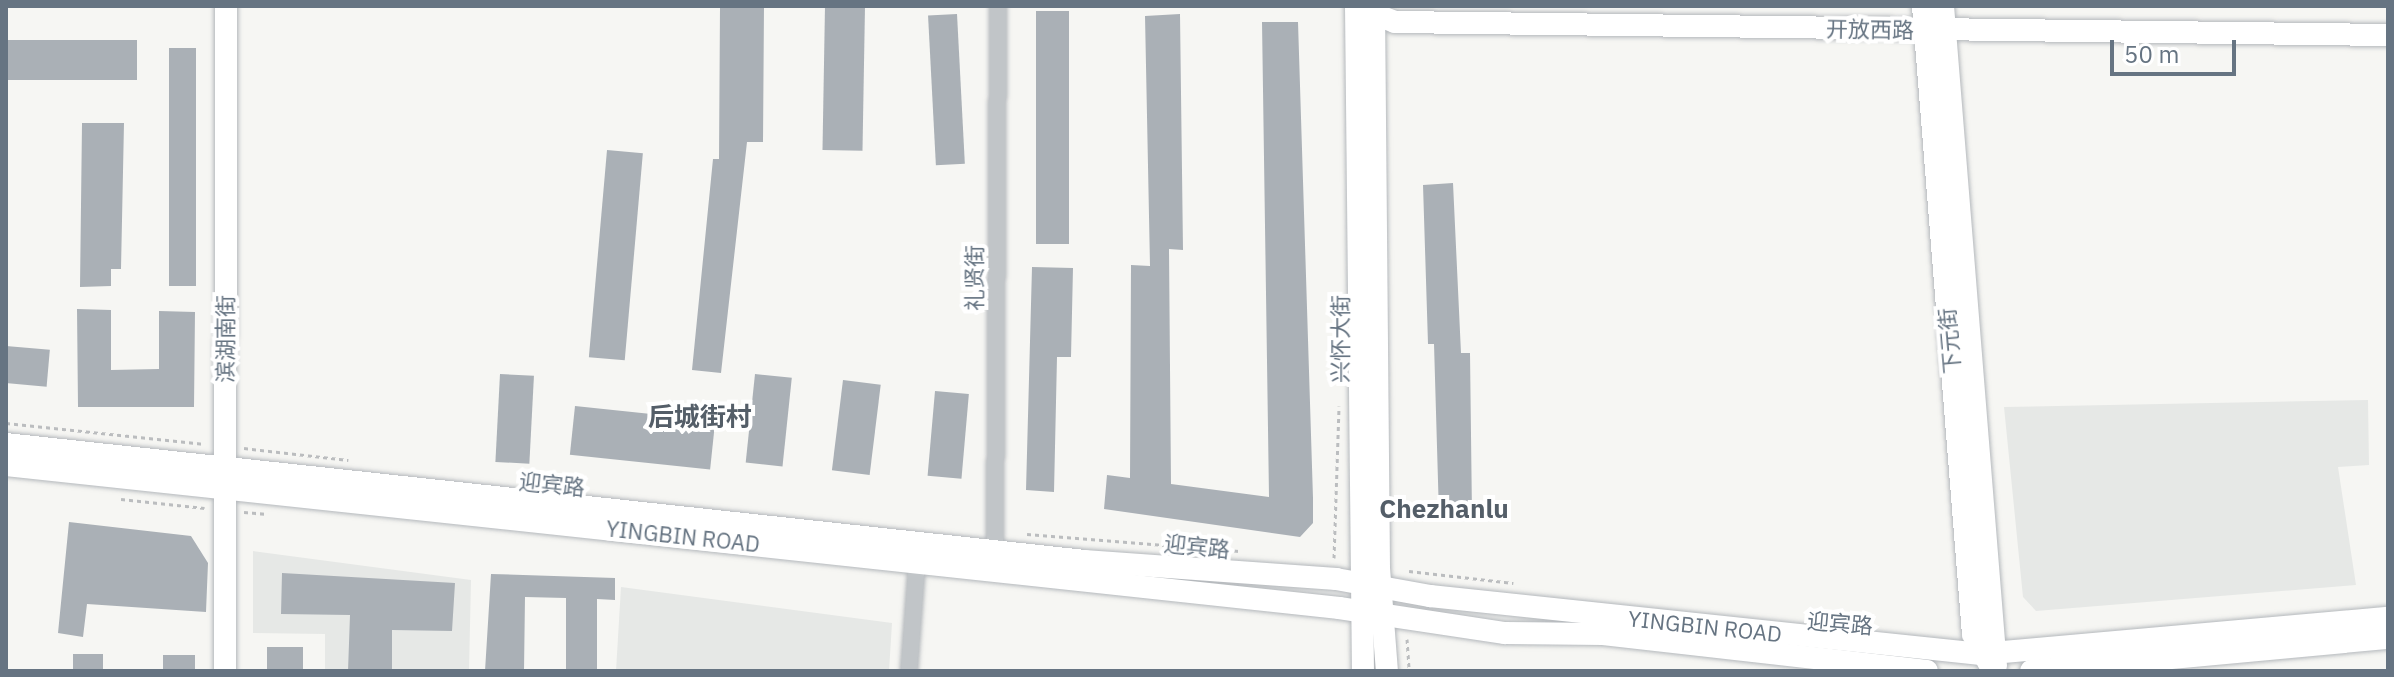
<!DOCTYPE html>
<meta charset="utf-8">
<style>
body{margin:0}
#map{position:relative;width:2394px;height:677px;overflow:hidden;background:#f6f6f3;font-family:"IBM Plex Sans","Noto Sans SC",sans-serif}
div>[style]{position:absolute}
.built>*{inset:0;background:#e6e8e6}
.building>*{inset:0;background:#aab0b6;transform-origin:0 0}
.path>*{height:3px;margin-top:-1.5px;transform-origin:0;background:repeating-linear-gradient(90deg,#bbbdbf 0 4px,transparent 0 8px)}
.roads{filter:drop-shadow(0 0 2px #b4b8bc) drop-shadow(0 0 2px #b4b8bc)}
.street>*{height:16px;margin:-8px;padding:0 8px;transform-origin:8px;border-radius:8px;background:#c1c5c8}
.secondary>*{height:22px;margin:-11px;padding:0 11px;transform-origin:11px;border-radius:11px;background:#fff}
span{translate:-50% -50%;white-space:nowrap;text-align:center;line-height:1.15;-webkit-text-stroke:8px #fff;paint-order:stroke}
.street-label{font-size:22px;color:#667482}
.quarter-label{font-size:26px;color:#545e68;font-weight:700}
.frame{position:absolute;inset:0;border:8px solid #667482;pointer-events:none}
.scale{position:absolute;left:2110px;top:40px;width:126px;height:36px;box-sizing:border-box;border:4px solid #667482;border-top:0;padding-left:10px;font-size:24px;line-height:28px;white-space:nowrap;color:#667482;-webkit-text-stroke:6px #fff;paint-order:stroke}
</style>
<div id="map">
<div class="built">
<div style="clip-path:polygon(2368px 400px,2369px 465px,2338px 467px,2356px 585px,2036px 611px,2023px 597px,2004px 407px)"></div>
<div style="clip-path:polygon(253px 551px,471px 580px,469px 671px,325px 671px,325px 634px,253px 633px)"></div>
<div style="clip-path:polygon(621px 587px,892px 623px,889px 671px,616px 671px)"></div>
</div>
<div class="building">
<div style="clip-path:polygon(720px 6px,764px 6px,763px 142px,747px 142px,721px 373px,692px 370px,713px 159px,719px 159px)"></div>
<div style="left:825px;top:6px;width:40px;height:144px;rotate:1deg"></div>
<div style="left:1036px;top:11px;width:33px;height:233px"></div>
<div style="left:957px;top:14px;width:150px;height:29px;rotate:87deg"></div>
<div style="clip-path:polygon(1180px 14px,1183px 250px,1169px 249px,1171px 484px,1269px 497px,1262px 22px,1298px 22px,1313px 498px,1313px 523px,1300px 537px,1104px 509px,1107px 475px,1130px 478px,1131px 265px,1150px 266px,1145px 16px)"></div>
<div style="left:6px;top:40px;width:131px;height:40px"></div>
<div style="left:169px;top:48px;width:27px;height:238px"></div>
<div style="clip-path:polygon(82px 123px,124px 123px,121px 269px,111px 269px,111px 286px,80px 287px)"></div>
<div style="left:607px;top:150px;width:36px;height:208px;rotate:5deg"></div>
<div style="clip-path:polygon(1453px 183px,1461px 353px,1470px 353px,1472px 515px,1439px 515px,1434px 344px,1428px 344px,1423px 185px)"></div>
<div style="clip-path:polygon(1032px 267px,1073px 268px,1071px 357px,1057px 357px,1054px 492px,1026px 490px)"></div>
<div style="clip-path:polygon(77px 309px,111px 310px,111px 370px,159px 369px,159px 311px,195px 312px,194px 407px,78px 407px)"></div>
<div style="left:6px;top:346px;width:44px;height:37px;rotate:5deg"></div>
<div style="left:500px;top:374px;width:34px;height:88px;rotate:3deg"></div>
<div style="left:755px;top:374px;width:37px;height:89px;rotate:6deg"></div>
<div style="left:843px;top:380px;width:38px;height:91px;rotate:7deg"></div>
<div style="left:935px;top:391px;width:34px;height:85px;rotate:5deg"></div>
<div style="left:575px;top:406px;width:141px;height:49px;rotate:6deg"></div>
<div style="clip-path:polygon(69px 522px,191px 536px,208px 563px,206px 612px,87px 604px,83px 637px,58px 633px)"></div>
<div style="clip-path:polygon(282px 573px,455px 583px,452px 631px,392px 630px,392px 671px,348px 671px,350px 615px,281px 614px)"></div>
<div style="clip-path:polygon(491px 574px,615px 578px,615px 600px,597px 599px,597px 671px,566px 671px,566px 598px,525px 597px,524px 671px,485px 671px)"></div>
<div style="left:303px;top:647px;width:24px;height:36px;rotate:90deg"></div>
<div style="left:73px;top:654px;width:30px;height:17px"></div>
<div style="left:163px;top:655px;width:32px;height:16px"></div>
</div>
<div class="path">
<div style="left:6px;top:423px;width:200px;rotate:6deg"></div>
<div style="left:244px;top:448px;width:105px;rotate:6.6deg"></div>
<div style="left:121px;top:499px;width:84px;rotate:6.1deg"></div>
<div style="left:244px;top:512px;width:24px;rotate:5deg"></div>
<div style="left:1027px;top:534px;width:213px;rotate:4.6deg"></div>
<div style="left:1334px;top:558px;width:152px;rotate:-88.1deg"></div>
<div style="left:1409px;top:571px;width:105px;rotate:6.6deg"></div>
<div style="left:1407px;top:639px;width:32px;rotate:86deg"></div>
</div>
<div class="roads">
<div class="street">
<div style="left:995px;top:551px;width:545px;rotate:-89.68deg"></div>
<div style="left:909px;top:671px;width:110px;rotate:-85.8deg"></div>
</div>
<div class="secondary">
<div style="left:1356px;top:6px;width:665px;rotate:89.4deg"></div>
<div style="left:1374px;top:6px;width:562px;rotate:89.49deg"></div>
<div style="left:1379px;top:568px;width:103px;rotate:85.6deg"></div>
<div style="left:1923px;top:6px;width:630px;rotate:85.45deg"></div>
<div style="left:1973px;top:634px;width:42px;rotate:61.6deg"></div>
<div style="left:1943px;top:6px;width:662px;rotate:85.41deg"></div>
<div style="left:1356px;top:7px;width:42px;rotate:21deg"></div>
<div style="left:1395px;top:22px;width:993px;rotate:0.75deg"></div>
<div style="left:6px;top:444px;width:1084px;rotate:6.19deg"></div>
<div style="left:1084px;top:561px;width:253px;rotate:4.1deg"></div>
<div style="left:1336px;top:579px;width:96px;rotate:10.3deg"></div>
<div style="left:1430px;top:596px;width:554px;rotate:6.01deg"></div>
<div style="left:1981px;top:654px;width:409px;rotate:-5.1deg"></div>
<div style="left:6px;top:465px;width:1341px;rotate:6.12deg"></div>
<div style="left:1339px;top:608px;width:168px;rotate:8.6deg"></div>
<div style="left:1505px;top:633px;width:98px;rotate:0.6deg"></div>
<div style="left:1603px;top:634px;width:326px;rotate:6.5deg"></div>
<div style="left:225px;top:671px;width:665px;rotate:-89.91deg"></div>
<div style="left:2031px;top:671px;width:359px;rotate:-5.3deg"></div>
</div>
</div>
<div class="street-label">
<span style="left:1870px;top:29px;rotate:1deg">开放西路</span>
<span style="left:974px;top:278px;rotate:-90deg">礼贤街</span>
<span style="left:225px;top:339px;rotate:-90deg">滨湖南街</span>
<span style="left:1340px;top:339px;rotate:-90deg">兴怀大街</span>
<span style="left:1949px;top:341px;rotate:-95deg">下元街</span>
<span style="left:552px;top:484px;rotate:6deg">迎宾路</span>
<span style="left:683px;top:536px;rotate:6deg">YINGBIN ROAD</span>
<span style="left:1197px;top:546px;rotate:6deg">迎宾路</span>
<span style="left:1840px;top:623px;rotate:5deg">迎宾路</span>
<span style="left:1705px;top:626px;rotate:6deg">YINGBIN ROAD</span>
</div>
<div class="quarter-label">
<span style="left:700px;top:417px">后城街村</span>
<span style="left:1444px;top:509px">Chezhanlu</span>
</div>
<div class="frame"></div>
<div class="scale">50 m</div>
</div>
